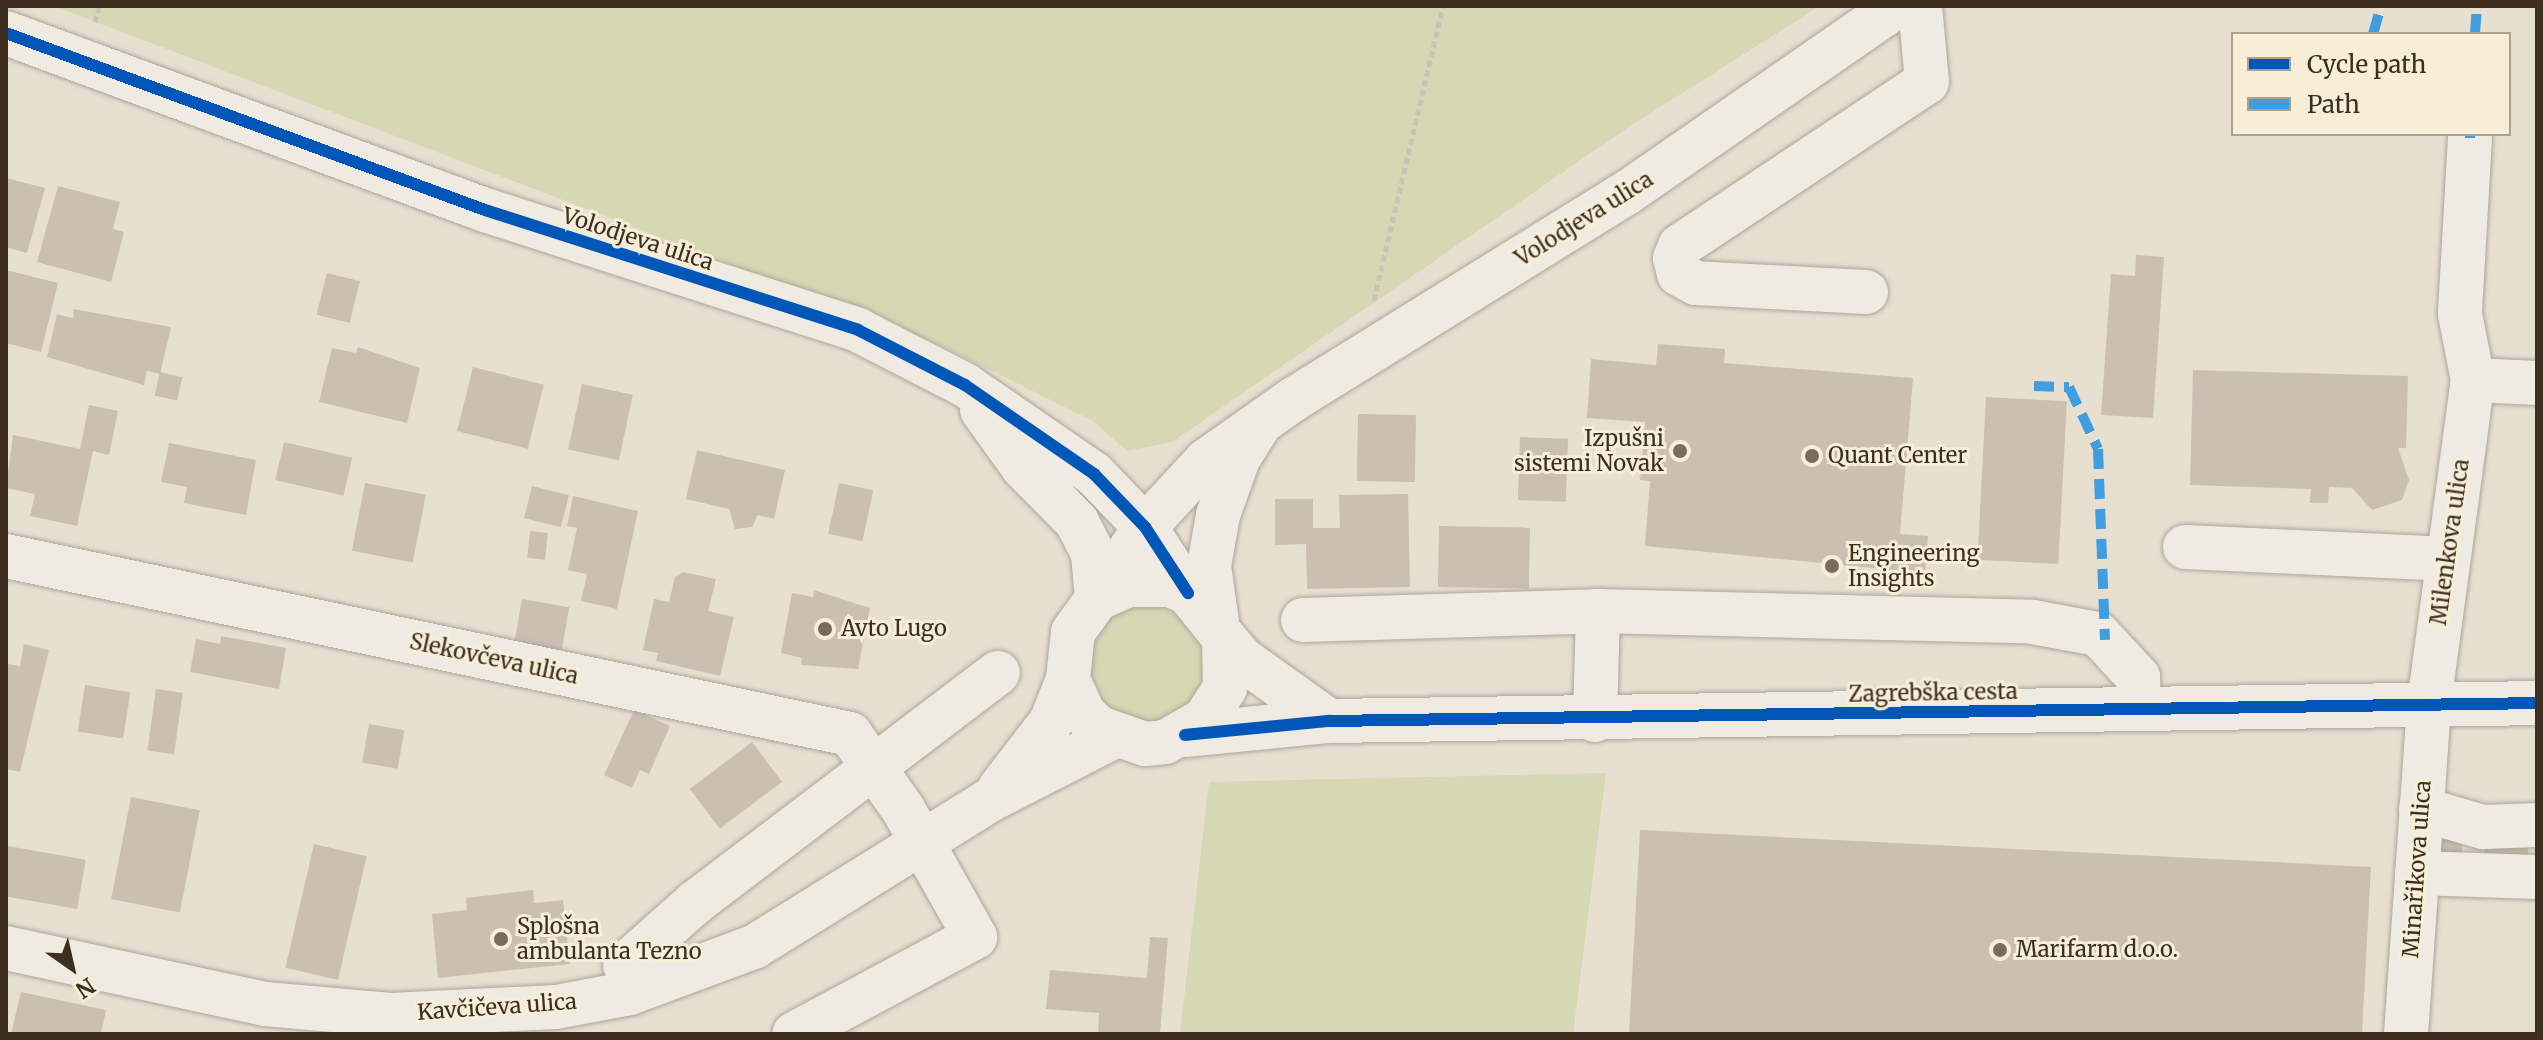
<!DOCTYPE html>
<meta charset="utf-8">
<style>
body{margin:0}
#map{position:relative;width:2543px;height:1040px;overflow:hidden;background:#e7e0d1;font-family:Merriweather,serif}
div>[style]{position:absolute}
.green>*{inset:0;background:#d6d7b3}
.round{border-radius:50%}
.building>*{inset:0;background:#cbbfb2;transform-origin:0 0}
.minor-tunnel>*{height:44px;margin-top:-22px;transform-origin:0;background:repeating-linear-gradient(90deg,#c5bcae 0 44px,transparent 0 66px)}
.path>*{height:5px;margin-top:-2.5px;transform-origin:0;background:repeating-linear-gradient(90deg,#c8c2b9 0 6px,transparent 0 10px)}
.roads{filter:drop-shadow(0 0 2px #ada599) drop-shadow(0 0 2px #ada599)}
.minor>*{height:44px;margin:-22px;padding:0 22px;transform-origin:22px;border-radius:22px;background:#efebe3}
.quiet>*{height:10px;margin-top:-5px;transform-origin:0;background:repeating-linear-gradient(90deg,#3f9de0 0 20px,transparent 0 30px)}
.cycleway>*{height:12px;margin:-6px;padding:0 6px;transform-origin:6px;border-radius:6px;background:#0057b8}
.dots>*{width:22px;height:22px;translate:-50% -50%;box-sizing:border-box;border:4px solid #f7eed8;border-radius:50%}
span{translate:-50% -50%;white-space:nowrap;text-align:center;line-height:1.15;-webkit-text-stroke:6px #f7eed8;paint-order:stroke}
.street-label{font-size:22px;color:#3d2e20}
.poi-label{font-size:22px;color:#3d2e20}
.right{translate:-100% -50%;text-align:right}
.left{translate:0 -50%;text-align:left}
.frame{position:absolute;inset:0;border:8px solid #3d2e20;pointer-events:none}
.legend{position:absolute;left:2231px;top:32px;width:280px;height:104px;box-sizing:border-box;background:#f7eed8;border:2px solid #ada18e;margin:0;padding:10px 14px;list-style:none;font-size:24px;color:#3d2e20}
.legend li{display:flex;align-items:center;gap:16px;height:40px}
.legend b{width:40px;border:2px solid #ada18e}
.north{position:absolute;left:32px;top:928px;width:80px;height:80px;-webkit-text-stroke:6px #f7eed8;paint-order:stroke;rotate:146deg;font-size:22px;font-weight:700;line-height:32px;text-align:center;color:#3d2e20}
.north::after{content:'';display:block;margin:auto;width:28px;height:36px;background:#3d2e20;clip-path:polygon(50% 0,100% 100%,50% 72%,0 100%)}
</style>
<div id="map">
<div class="green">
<div style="clip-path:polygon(54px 6px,1820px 6px,1627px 128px,1172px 442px,1127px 451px,1093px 421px,930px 340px)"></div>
<div class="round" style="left:1087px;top:606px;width:116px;height:116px"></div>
<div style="clip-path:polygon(1606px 773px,1573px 1034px,1180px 1034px,1209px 782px)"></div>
</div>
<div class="building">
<div style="clip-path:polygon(6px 178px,45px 188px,27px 253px,6px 247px)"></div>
<div style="clip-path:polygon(58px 186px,120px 202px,113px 229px,124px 232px,111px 282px,37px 262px)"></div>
<div style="clip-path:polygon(2136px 255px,2164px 257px,2153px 418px,2101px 415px,2111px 274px,2135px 276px)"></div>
<div style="clip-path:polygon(6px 270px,58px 283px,41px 352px,6px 343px)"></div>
<div style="left:327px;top:273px;width:34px;height:43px;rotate:14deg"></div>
<div style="clip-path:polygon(74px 309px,171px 327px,160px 374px,147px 371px,144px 385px,47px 357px,57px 314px,73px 318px)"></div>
<div style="clip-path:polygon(1658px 344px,1725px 349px,1724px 363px,1913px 378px,1900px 534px,1928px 536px,1925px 573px,1645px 546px,1650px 481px,1640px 480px,1645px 422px,1587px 418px,1591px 359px,1656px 365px)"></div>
<div style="clip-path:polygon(358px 347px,420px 368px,407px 423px,319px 402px,332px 348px,356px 353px)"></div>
<div style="left:473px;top:367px;width:73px;height:66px;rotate:14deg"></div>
<div style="clip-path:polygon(2193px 370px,2408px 376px,2406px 448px,2398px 448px,2409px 480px,2402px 500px,2372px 510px,2352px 488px,2329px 487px,2328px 503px,2310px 503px,2311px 489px,2190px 485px)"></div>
<div style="left:160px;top:372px;width:23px;height:24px;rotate:13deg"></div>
<div style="left:582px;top:384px;width:52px;height:67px;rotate:12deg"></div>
<div style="left:1986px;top:397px;width:81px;height:163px;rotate:3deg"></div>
<div style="clip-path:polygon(89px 405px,118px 411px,109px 455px,93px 451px,77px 526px,30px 516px,35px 494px,6px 488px,13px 435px,80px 449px)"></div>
<div style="left:1358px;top:414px;width:58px;height:67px;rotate:1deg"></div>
<div style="left:1520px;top:437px;width:48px;height:63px;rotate:2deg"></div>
<div style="left:284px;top:442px;width:70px;height:39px;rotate:13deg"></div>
<div style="clip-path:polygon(169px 443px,256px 460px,246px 515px,184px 503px,187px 487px,161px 482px)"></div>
<div style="clip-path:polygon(697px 450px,785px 470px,774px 519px,758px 515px,752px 527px,735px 529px,729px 509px,686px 499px)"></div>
<div style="left:365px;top:483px;width:62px;height:69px;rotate:11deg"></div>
<div style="left:839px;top:483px;width:35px;height:52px;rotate:12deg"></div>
<div style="left:532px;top:486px;width:38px;height:33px;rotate:14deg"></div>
<div style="clip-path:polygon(1408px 494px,1410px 587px,1307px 589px,1306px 544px,1275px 545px,1275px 499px,1313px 499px,1313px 528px,1340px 528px,1339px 495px)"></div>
<div style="clip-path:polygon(573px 496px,638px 511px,617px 609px,581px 601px,587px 574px,568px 570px,577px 528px,567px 526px)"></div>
<div style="left:1439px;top:526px;width:91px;height:61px;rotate:1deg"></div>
<div style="left:530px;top:531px;width:18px;height:27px;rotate:6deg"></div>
<div style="clip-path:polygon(683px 572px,716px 579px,708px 611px,734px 617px,720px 676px,656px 661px,658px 653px,643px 650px,654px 599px,669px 602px,675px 577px)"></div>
<div style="clip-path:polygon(814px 590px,870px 608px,858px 669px,801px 665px,802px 658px,781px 653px,792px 593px,813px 597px)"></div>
<div style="left:522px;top:599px;width:48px;height:44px;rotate:10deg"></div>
<div style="clip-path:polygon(221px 636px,286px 648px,279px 689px,190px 672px,196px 639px,220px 644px)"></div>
<div style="clip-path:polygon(24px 644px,49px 650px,20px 772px,6px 769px,6px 672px,8px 664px,20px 666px)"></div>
<div style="left:85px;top:685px;width:46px;height:47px;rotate:9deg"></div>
<div style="left:156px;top:689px;width:27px;height:62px;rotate:8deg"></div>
<div style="clip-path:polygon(634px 710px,670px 726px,649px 774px,640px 770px,632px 788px,604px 775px)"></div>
<div style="left:369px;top:724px;width:36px;height:39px;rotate:10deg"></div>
<div style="left:752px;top:742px;width:50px;height:78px;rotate:53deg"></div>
<div style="left:131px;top:797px;width:70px;height:104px;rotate:11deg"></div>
<div style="clip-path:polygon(1640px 830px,2371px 867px,2362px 1034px,1629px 1034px)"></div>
<div style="left:314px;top:844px;width:54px;height:127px;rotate:13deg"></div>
<div style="left:8px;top:846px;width:79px;height:50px;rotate:10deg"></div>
<div style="clip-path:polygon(533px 890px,534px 903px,563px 900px,570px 964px,438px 978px,432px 914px,467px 910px,466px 898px)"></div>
<div style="clip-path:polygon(1150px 937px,1168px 938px,1160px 1034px,1098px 1034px,1099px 1013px,1046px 1009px,1050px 970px,1147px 978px)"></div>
<div style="clip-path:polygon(21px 992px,106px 1010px,101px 1034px,11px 1034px)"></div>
</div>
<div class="minor-tunnel">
<div style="left:2418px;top:848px;width:119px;rotate:-0.5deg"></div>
</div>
<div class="path">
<div style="left:95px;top:22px;width:16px;rotate:-76deg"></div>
<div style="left:1374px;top:300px;width:302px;rotate:-76.8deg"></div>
</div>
<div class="roads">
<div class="minor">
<div style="left:6px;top:33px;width:511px;rotate:20.28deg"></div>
<div style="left:485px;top:210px;width:392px;rotate:17.8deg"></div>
<div style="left:858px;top:330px;width:120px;rotate:27.2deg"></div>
<div style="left:965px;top:385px;width:157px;rotate:34.6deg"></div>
<div style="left:1094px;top:474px;width:74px;rotate:46.1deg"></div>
<div style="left:1145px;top:527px;width:79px;rotate:56.9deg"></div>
<div style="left:2470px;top:138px;width:176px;rotate:93.3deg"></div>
<div style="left:2460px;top:314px;width:67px;rotate:78.9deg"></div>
<div style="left:1866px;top:292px;width:170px;rotate:-177deg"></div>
<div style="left:1696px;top:283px;width:19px;rotate:-152deg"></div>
<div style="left:1679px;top:274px;width:16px;rotate:-104deg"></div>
<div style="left:1675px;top:258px;width:13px;rotate:-67deg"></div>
<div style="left:1680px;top:246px;width:296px;rotate:-33.6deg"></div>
<div style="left:1927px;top:82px;width:76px;rotate:-95.3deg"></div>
<div style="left:982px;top:410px;width:70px;rotate:54.3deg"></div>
<div style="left:1023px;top:467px;width:77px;rotate:45.5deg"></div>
<div style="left:1077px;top:522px;width:36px;rotate:63deg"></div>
<div style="left:1093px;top:554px;width:45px;rotate:84.9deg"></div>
<div style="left:2185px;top:547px;width:261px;rotate:2.6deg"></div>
<div style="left:6px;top:556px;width:863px;rotate:11.91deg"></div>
<div style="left:850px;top:734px;width:92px;rotate:54.8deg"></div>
<div style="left:903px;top:809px;width:147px;rotate:60.6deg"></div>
<div style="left:975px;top:937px;width:205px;rotate:151.8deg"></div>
<div style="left:1097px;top:599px;width:87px;rotate:-56.3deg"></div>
<div style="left:1145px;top:527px;width:90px;rotate:-47.3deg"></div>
<div style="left:1206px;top:461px;width:108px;rotate:-35.2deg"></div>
<div style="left:1294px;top:399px;width:393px;rotate:-31.8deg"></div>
<div style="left:1628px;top:192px;width:327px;rotate:-34.7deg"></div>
<div style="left:1598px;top:611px;width:435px;rotate:1.4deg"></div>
<div style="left:2033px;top:622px;width:66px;rotate:10.5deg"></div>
<div style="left:2098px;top:634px;width:59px;rotate:47.1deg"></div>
<div style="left:2138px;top:677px;width:32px;rotate:88deg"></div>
<div style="left:1303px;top:620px;width:295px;rotate:-1.7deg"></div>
<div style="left:1598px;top:611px;width:109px;rotate:91.6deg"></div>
<div style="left:1217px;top:622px;width:57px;rotate:-98.1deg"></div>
<div style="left:1209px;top:566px;width:52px;rotate:-80deg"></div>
<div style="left:1218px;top:515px;width:59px;rotate:-70.3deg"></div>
<div style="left:1238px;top:459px;width:36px;rotate:-58deg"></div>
<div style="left:1224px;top:638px;width:28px;rotate:49deg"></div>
<div style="left:1242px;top:659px;width:107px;rotate:35.5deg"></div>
<div style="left:1185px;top:735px;width:145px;rotate:-5.6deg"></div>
<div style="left:1329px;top:721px;width:1208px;rotate:-0.85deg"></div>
<div style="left:1000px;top:788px;width:83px;rotate:-52.3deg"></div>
<div style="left:1051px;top:722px;width:46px;rotate:-68.4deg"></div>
<div style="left:1068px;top:679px;width:47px;rotate:-83.9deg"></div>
<div style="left:1073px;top:632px;width:41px;rotate:-54deg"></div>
<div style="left:1097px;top:599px;width:35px;rotate:-24deg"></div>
<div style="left:1129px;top:585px;width:41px"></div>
<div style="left:1170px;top:585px;width:20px;rotate:24deg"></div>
<div style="left:1188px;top:593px;width:58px;rotate:51.3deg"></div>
<div style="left:1224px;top:638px;width:50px;rotate:88.9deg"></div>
<div style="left:1225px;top:688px;width:38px;rotate:123deg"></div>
<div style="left:1204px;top:720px;width:45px;rotate:150.6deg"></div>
<div style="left:1165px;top:742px;width:20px;rotate:174deg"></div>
<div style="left:1145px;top:744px;width:49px;rotate:-160.8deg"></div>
<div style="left:1099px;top:728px;width:21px;rotate:-137deg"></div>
<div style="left:1084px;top:714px;width:38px;rotate:-115deg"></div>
<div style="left:2421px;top:809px;width:65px;rotate:16.2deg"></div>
<div style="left:2483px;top:827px;width:54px;rotate:-2.1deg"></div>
<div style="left:2417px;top:873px;width:120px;rotate:1.9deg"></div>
<div style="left:6px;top:948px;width:265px;rotate:12.2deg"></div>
<div style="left:265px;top:1004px;width:126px;rotate:5deg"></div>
<div style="left:391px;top:1015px;width:165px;rotate:-2.8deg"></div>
<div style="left:556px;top:1007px;width:75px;rotate:-10.7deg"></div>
<div style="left:630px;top:993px;width:132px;rotate:-20.4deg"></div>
<div style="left:754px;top:947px;width:280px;rotate:-31.9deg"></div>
<div style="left:992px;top:799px;width:136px;rotate:-27.1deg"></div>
<div style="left:625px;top:965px;width:95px;rotate:-41.6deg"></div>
<div style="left:696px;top:902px;width:379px;rotate:-37.2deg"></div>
<div style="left:2406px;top:1034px;width:331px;rotate:-86deg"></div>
<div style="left:2429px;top:704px;width:327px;rotate:-82.3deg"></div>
<div style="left:2473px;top:380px;width:64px;rotate:2.7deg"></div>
</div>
</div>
<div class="quiet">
<div style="left:2373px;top:34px;width:29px;rotate:-74deg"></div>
<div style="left:2475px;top:34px;width:28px;rotate:-86deg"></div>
<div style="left:2470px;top:138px;width:4px;rotate:-90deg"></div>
<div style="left:2034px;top:386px;width:35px;rotate:2deg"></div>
<div style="left:2069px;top:387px;width:68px;rotate:64.9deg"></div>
<div style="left:2098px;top:449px;width:191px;rotate:87.9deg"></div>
</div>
<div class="cycleway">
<div style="left:6px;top:33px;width:511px;rotate:20.28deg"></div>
<div style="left:485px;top:210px;width:392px;rotate:17.8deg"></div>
<div style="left:858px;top:330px;width:120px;rotate:27.2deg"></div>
<div style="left:965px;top:385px;width:157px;rotate:34.6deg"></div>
<div style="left:1094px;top:474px;width:74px;rotate:46.1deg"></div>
<div style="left:1145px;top:527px;width:79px;rotate:56.9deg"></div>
<div style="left:1185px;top:735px;width:145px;rotate:-5.6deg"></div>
<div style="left:1329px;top:721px;width:1208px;rotate:-0.85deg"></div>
</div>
<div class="dots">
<div style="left:1680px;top:451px;background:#786c5e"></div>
<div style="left:1812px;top:456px;background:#786c5e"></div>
<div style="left:1832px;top:566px;background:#786c5e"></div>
<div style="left:825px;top:629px;background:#786c5e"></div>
<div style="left:501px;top:939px;background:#786c5e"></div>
<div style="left:2000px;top:950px;background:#786c5e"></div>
</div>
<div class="street-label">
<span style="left:1584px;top:219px;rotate:-32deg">Volodjeva ulica</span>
<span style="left:638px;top:239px;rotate:18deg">Volodjeva ulica</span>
<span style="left:2450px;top:542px;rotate:-82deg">Milenkova ulica</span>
<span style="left:494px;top:659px;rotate:12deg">Slekovčeva ulica</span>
<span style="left:1933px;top:693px;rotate:-1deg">Zagrebška cesta</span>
<span style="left:2417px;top:869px;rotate:-86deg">Minařikova ulica</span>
<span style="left:497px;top:1007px;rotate:-4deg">Kavčičeva ulica</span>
</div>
<div class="poi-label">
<span class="right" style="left:1664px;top:451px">Izpušni<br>sistemi Novak</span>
<span class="left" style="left:1828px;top:456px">Quant Center</span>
<span class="left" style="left:1848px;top:566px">Engineering<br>Insights</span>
<span class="left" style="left:841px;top:629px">Avto Lugo</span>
<span class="left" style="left:517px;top:939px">Splošna<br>ambulanta Tezno</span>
<span class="left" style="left:2016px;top:950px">Marifarm d.o.o.</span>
</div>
<div class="frame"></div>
<ul class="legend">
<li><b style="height:10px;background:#0057b8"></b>Cycle path</li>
<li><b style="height:10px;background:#3f9de0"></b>Path</li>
</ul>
<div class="north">N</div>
</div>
